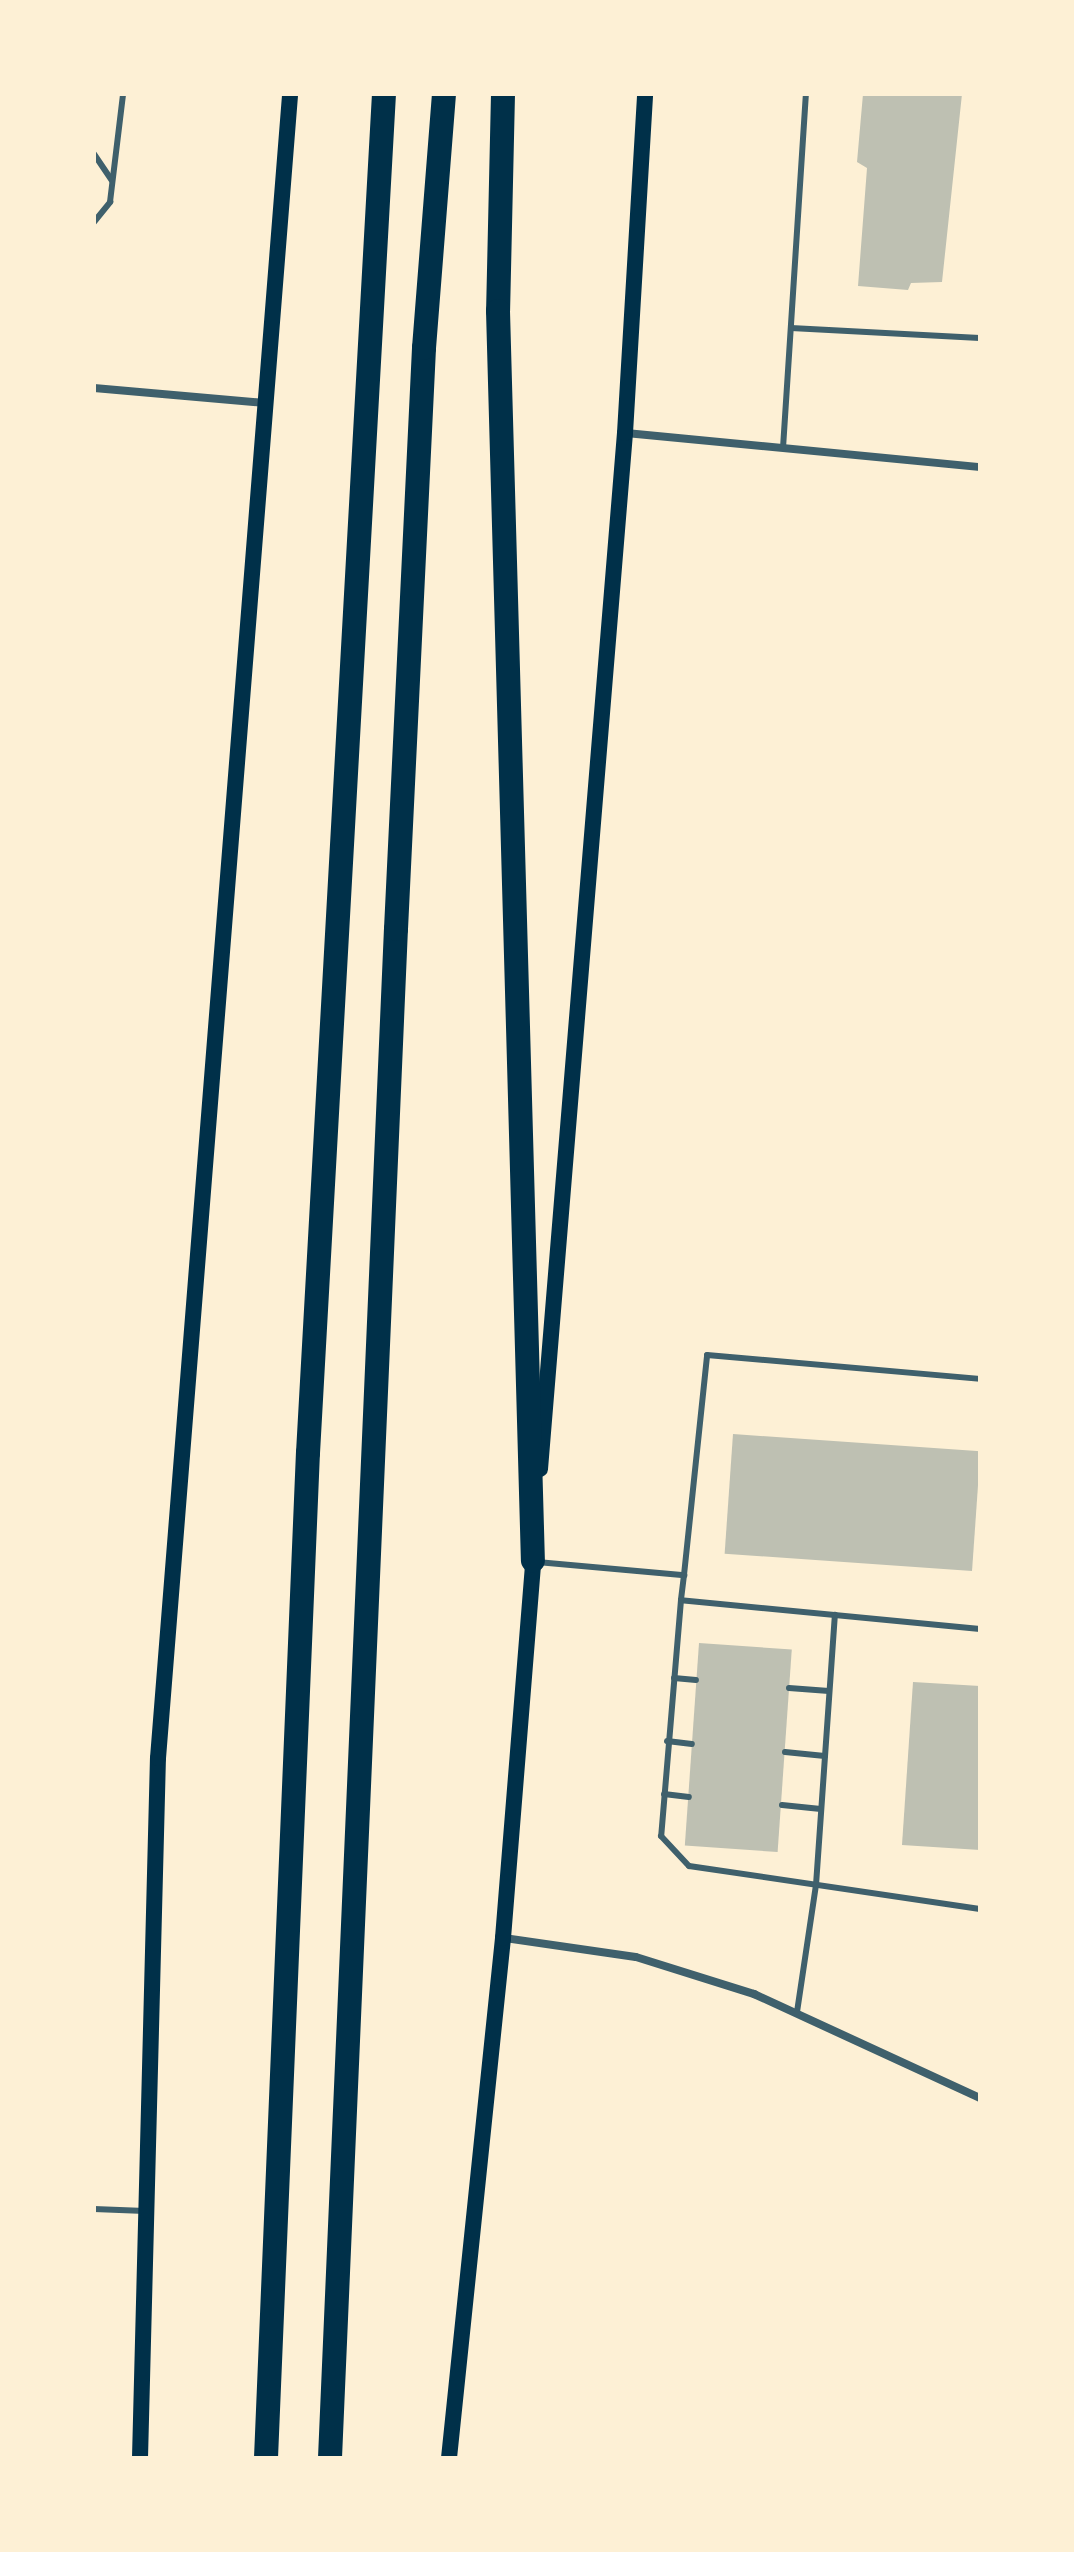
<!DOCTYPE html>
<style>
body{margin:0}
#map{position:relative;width:1074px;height:2552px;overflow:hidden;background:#fdf0d5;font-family:Lato,sans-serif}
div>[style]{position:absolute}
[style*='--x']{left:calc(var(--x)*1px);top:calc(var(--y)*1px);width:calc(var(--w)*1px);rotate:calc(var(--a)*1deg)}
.building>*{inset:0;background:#bec0b2;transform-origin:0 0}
.service>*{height:6px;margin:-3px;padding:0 3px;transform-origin:3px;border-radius:3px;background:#3f606c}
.minor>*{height:8px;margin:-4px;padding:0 4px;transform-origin:4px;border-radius:4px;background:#3f606c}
.secondary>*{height:16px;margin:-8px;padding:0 8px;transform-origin:8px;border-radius:8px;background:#003049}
.motorway>*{height:24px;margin:-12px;padding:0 12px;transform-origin:12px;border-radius:12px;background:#003049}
span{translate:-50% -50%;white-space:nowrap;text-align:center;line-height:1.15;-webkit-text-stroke:7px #fdf0d5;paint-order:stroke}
.frame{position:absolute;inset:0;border:96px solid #fdf0d5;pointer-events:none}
</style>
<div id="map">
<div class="building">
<i style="clip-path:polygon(863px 94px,962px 94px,942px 282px,911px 283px,908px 290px,858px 286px,867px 168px,857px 162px)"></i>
<i style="left:733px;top:1434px;width:248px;height:120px;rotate:4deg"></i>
<i style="left:699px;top:1643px;width:93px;height:203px;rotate:4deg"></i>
<i style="clip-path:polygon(913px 1682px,980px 1686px,980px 1850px,902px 1845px)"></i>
</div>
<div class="service">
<i style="--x:94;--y:154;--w:32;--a:56"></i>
<i style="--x:94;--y:222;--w:26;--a:-51"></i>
<i style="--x:110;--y:202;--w:109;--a:-83.1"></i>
<i style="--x:791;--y:328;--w:189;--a:3"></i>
<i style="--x:783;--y:448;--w:355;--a:-86.3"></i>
<i style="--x:537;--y:1562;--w:148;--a:5.1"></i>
<i style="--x:684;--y:1575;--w:25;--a:97"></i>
<i style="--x:684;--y:1575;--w:221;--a:-84"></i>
<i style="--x:707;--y:1355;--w:274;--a:5"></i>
<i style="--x:980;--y:1629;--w:300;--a:-174.5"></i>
<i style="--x:681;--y:1600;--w:237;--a:94.8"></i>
<i style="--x:661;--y:1836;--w:41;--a:47"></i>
<i style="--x:689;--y:1866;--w:294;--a:8.4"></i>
<i style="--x:674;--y:1678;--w:22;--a:5"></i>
<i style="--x:789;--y:1688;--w:40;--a:4.3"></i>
<i style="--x:667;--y:1741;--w:25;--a:7"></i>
<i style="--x:785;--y:1752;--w:40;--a:5.7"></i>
<i style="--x:664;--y:1794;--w:25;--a:7"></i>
<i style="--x:782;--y:1805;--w:39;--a:6"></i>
<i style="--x:797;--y:2012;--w:128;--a:-81.5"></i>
<i style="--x:816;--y:1885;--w:271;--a:-86"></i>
<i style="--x:94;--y:2209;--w:51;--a:2.2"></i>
</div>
<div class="minor">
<i style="--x:94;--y:388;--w:174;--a:5"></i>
<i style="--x:626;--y:433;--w:356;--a:5.5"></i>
<i style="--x:504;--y:1938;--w:133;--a:8.2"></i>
<i style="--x:636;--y:1957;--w:124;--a:17.4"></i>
<i style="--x:754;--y:1994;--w:249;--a:24.7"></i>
</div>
<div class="secondary">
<i style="--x:540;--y:1469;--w:1039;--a:-85.31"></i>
<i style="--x:625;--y:433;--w:340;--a:-86.6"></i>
<i style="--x:140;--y:2458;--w:700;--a:-88.53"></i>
<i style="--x:158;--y:1758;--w:1669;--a:-85.46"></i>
<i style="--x:449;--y:2458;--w:523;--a:-84.07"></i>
<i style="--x:503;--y:1938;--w:387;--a:-85.4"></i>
</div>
<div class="motorway">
<i style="--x:503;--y:94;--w:217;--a:91.3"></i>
<i style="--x:498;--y:311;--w:1250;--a:88.4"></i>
<i style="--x:266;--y:2458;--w:1006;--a:-87.61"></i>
<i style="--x:308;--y:1453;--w:1361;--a:-86.8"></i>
<i style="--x:330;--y:2458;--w:1530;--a:-87.53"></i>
<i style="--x:396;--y:929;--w:582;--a:-87.24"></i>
<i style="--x:424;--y:348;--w:255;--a:-85.5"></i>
</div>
<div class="frame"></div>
</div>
